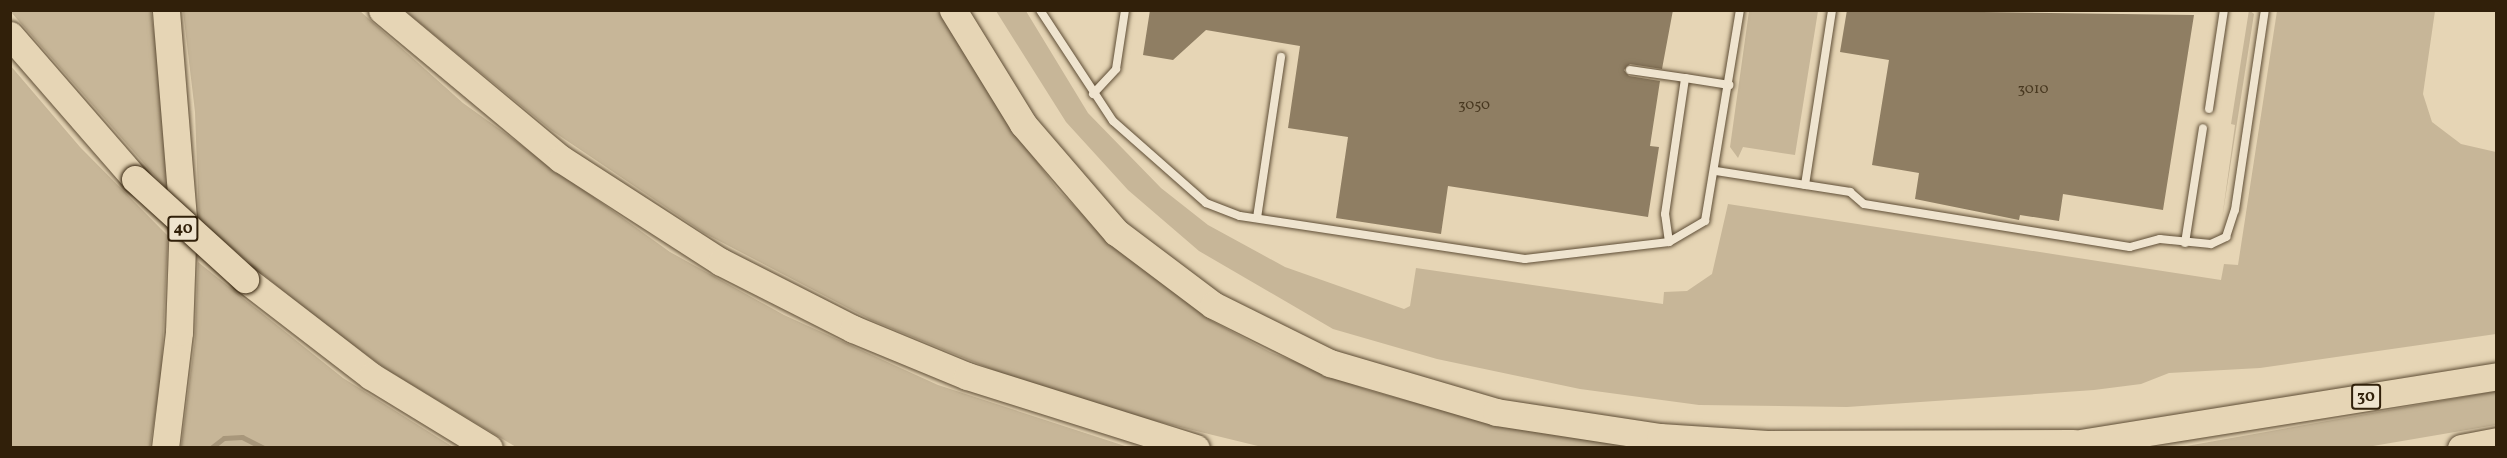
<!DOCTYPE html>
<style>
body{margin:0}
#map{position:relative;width:2507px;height:458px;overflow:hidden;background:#e6d5b5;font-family:Vollkorn,serif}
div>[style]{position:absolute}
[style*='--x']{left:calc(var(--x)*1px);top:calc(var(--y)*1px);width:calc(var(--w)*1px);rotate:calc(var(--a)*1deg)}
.green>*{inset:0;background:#c7b698}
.stream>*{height:5px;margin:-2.5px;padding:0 2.5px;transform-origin:2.5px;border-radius:2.5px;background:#a8977b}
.building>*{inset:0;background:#8f7e63}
.roads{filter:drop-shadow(0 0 2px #5e4d35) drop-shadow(0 0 2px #5e4d35)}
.service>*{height:8px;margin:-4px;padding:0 4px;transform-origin:4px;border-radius:4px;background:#efe4cf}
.motorway>*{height:27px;margin:-13.5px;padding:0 13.5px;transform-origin:13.5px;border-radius:13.5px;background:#e6d5b5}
.bridges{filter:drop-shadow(0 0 2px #31200a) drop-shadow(0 0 2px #31200a)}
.motorway-bridge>*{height:27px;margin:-13.5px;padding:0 13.5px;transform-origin:13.5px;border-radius:13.5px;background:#e6d5b5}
span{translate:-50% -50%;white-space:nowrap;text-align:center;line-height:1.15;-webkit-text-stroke:4.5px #efe4cf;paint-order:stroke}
.number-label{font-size:15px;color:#483820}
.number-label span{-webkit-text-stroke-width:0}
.shield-label span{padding:2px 4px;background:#efe4cf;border:2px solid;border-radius:4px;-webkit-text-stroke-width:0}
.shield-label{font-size:16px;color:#31200a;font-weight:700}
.frame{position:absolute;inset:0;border:12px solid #31200a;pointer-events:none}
</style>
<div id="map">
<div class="green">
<i style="clip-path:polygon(2249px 10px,2254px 14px,2222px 219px,2235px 125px,2231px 124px)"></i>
<i style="clip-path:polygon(151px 11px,158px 61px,168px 191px,11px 12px)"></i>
<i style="clip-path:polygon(183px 11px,360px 11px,463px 103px,670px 252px,784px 315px,938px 385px,1128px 447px,516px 447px,389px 371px,310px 314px,199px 220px,195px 112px)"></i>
<i style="clip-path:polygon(405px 11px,938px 11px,1006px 120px,1058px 190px,1124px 255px,1212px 321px,1270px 352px,1368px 390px,1479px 420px,1648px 447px,1262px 447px,1135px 416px,1013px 378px,871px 320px,704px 233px,551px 130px)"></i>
<i style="clip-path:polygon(996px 11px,1026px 11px,1088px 113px,1161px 188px,1208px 225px,1285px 267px,1404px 309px,1410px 306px,1416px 268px,1663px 304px,1664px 292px,1687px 291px,1712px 274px,1728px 204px,2221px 280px,2224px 264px,2238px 265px,2277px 11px,2435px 11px,2423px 94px,2432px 122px,2461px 144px,2496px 152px,2496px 334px,2260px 368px,2169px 373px,2141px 384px,2094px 390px,1847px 407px,1699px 405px,1580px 389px,1437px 359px,1333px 329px,1199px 251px,1128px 190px,1066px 122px)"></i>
<i style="clip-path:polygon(1749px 11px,1818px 11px,1795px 155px,1743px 147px,1738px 158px,1730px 147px)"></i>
<i style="clip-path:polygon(10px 65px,80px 147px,168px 236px,161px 377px,150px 447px,11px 447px)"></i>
<i style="clip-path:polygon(198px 262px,343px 378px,453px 447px,181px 447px,195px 339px)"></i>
<i style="clip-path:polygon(2496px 391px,2496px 425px,2367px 447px,2181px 447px)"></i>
</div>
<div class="stream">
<i style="--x:211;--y:448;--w:16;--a:-38"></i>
<i style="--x:224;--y:438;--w:18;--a:-3"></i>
<i style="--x:242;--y:437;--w:25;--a:27"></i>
</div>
<div class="building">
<i style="clip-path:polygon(1150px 10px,1673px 10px,1662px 69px,1630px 64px,1624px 70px,1629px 76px,1660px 81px,1650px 146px,1659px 147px,1648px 217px,1448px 186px,1441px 234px,1336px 218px,1348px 137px,1288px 128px,1300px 46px,1206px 30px,1173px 60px,1143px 55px)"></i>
<i style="clip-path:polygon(1847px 10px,2194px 15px,2163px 210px,2063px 194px,2059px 221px,2020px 215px,2019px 220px,1915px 199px,1919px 173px,1872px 165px,1889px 60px,1840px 52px)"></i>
</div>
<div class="roads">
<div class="service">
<i style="--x:1040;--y:10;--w:133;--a:56.7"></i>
<i style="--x:1113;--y:121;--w:124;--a:41.4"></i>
<i style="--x:1206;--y:203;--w:36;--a:21"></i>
<i style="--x:1240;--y:216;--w:288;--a:8.6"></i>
<i style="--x:1525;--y:259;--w:145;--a:-6.7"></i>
<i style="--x:1669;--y:242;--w:42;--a:-30.3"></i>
<i style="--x:1705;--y:221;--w:214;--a:-80.6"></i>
<i style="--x:1630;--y:70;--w:56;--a:8.3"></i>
<i style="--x:1093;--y:94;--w:34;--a:-47"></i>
<i style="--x:1116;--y:69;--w:60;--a:-81.3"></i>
<i style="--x:2209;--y:109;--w:100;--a:-81.4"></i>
<i style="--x:1716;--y:171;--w:136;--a:8.9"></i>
<i style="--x:1850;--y:192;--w:18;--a:41"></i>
<i style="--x:1864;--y:204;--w:269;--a:9.2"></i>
<i style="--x:2130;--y:247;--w:31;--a:-15"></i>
<i style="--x:2160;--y:239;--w:51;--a:5.6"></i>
<i style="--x:2211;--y:244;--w:17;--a:-25"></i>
<i style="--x:2226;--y:237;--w:28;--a:-72"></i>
<i style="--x:2235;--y:210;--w:202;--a:-81.5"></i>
<i style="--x:1805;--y:185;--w:177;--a:-81.2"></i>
<i style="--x:1257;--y:218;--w:163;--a:-81.5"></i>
<i style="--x:1669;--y:242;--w:28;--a:-98"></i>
<i style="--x:1665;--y:214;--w:137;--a:-81.6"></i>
<i style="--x:1685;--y:78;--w:45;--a:9"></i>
<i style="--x:2185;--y:243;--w:116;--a:-81.1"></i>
</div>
<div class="motorway">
<i style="--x:382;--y:10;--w:233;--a:39.8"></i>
<i style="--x:561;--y:159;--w:190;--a:32.8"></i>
<i style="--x:721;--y:262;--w:148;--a:26.9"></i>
<i style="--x:853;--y:329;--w:123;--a:22.4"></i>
<i style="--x:967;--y:376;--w:240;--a:17.5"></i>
<i style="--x:953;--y:10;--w:134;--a:58.4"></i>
<i style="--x:1023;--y:124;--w:143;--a:49.3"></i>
<i style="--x:1116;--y:232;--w:121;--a:37"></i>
<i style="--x:1213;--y:305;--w:131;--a:26.4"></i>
<i style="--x:1330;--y:363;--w:173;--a:16.4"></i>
<i style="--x:1496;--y:412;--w:166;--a:8.7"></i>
<i style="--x:1660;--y:437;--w:107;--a:3.7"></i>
<i style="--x:1767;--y:444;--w:306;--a:-0.2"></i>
<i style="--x:10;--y:35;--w:191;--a:49"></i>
<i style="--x:245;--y:279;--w:159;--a:37.6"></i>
<i style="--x:371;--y:376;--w:138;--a:31.4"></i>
<i style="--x:2055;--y:447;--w:447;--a:-9.1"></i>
<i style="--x:165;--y:448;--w:117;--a:-83.1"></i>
<i style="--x:179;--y:332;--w:114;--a:-88"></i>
<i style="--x:183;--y:218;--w:209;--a:-94.7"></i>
<i style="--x:2461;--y:448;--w:36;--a:-11"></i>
</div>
</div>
<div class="bridges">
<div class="motorway-bridge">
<i style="--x:135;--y:179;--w:149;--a:42.3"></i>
</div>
</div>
<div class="number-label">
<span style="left:2033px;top:90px">3010</span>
<span style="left:1474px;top:106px">3050</span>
</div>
<div class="shield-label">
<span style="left:183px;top:229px">40</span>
<span style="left:2366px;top:397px">30</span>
</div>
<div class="frame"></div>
</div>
